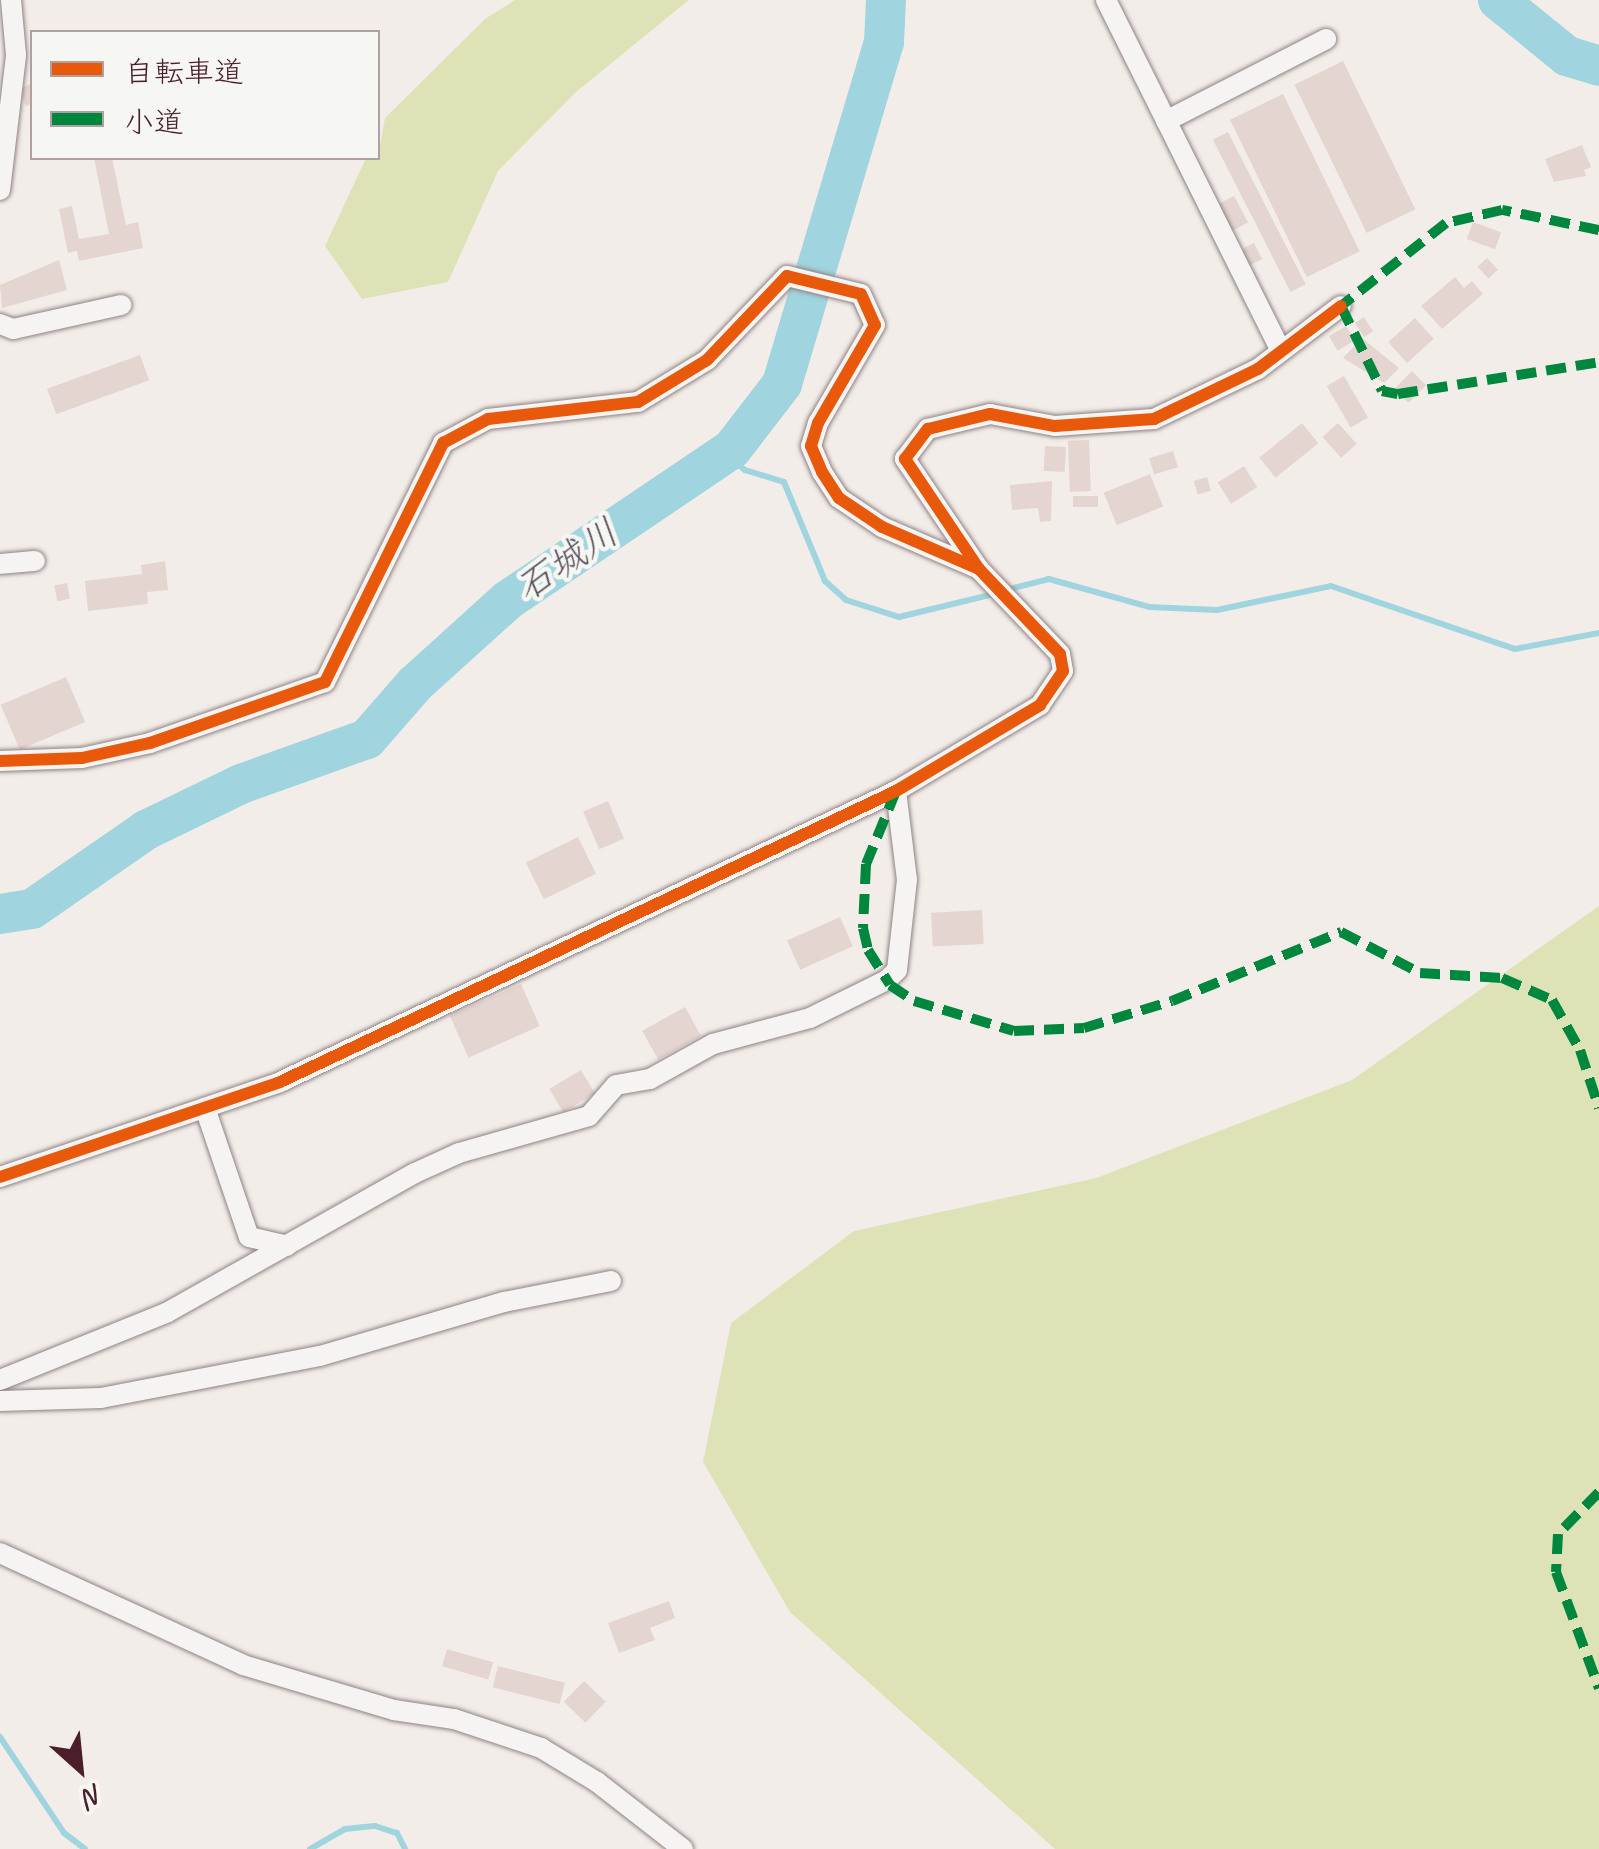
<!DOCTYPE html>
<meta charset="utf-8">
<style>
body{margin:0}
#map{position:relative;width:1599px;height:1849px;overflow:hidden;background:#f3ede9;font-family:Caveat,"Klee One",sans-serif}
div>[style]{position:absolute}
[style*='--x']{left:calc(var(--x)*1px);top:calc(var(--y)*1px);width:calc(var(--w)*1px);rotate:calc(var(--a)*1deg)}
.green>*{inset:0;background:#dee3b7}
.stream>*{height:6px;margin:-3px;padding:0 3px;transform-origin:3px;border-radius:3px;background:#a0d4de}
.river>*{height:40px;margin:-20px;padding:0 20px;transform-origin:20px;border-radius:20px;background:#a0d4de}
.building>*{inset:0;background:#e5d5d1;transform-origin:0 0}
.roads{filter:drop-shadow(0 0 2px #8e8384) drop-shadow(0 0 2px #8e8384)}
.minor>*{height:20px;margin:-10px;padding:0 10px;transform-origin:10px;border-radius:10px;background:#f5f4f2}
.quiet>*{height:10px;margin-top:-5px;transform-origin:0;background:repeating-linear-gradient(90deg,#00873e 0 20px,transparent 0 30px)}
.cycleway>*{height:12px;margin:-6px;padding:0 6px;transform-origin:6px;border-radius:6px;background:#e8590c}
span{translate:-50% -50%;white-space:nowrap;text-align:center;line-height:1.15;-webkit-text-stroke:9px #f6f6f2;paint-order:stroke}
.water-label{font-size:38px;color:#59525f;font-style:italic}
.legend{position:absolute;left:30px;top:30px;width:350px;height:130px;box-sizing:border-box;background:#f6f6f2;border:2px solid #b1a0a2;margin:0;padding:12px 18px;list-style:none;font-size:30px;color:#4a1f2b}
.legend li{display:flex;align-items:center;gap:20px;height:50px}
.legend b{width:50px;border:2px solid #b1a0a2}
.north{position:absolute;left:30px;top:1719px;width:100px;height:100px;-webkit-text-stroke:8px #f6f6f2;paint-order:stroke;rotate:153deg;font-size:28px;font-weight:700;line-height:40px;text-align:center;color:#4a1f2b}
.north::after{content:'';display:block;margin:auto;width:35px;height:45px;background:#4a1f2b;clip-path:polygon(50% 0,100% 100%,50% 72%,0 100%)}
</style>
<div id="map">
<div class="green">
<i style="clip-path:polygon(515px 0,689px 0,576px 92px,498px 171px,448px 282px,362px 299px,325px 246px,366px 158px,378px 158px,385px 118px,485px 19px)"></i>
<i style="clip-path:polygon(1599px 906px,1599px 1849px,1055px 1849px,790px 1612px,703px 1462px,731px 1323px,854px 1231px,1096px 1178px,1352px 1080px)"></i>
</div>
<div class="stream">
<i style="--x:723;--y:453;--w:28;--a:38"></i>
<i style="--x:745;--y:470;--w:41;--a:17.1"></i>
<i style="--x:784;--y:482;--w:107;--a:67.5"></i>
<i style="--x:825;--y:581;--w:28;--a:42"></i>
<i style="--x:846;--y:600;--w:56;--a:17.8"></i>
<i style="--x:899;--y:617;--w:98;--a:-13.6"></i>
<i style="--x:1006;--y:590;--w:44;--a:-14.3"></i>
<i style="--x:1049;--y:579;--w:104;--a:15.6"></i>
<i style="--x:1149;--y:607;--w:68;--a:2.5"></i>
<i style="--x:1217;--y:610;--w:116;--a:-11.9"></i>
<i style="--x:1331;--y:586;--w:194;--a:18.9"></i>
<i style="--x:1515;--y:649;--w:86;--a:-10.8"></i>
<i style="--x:0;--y:1737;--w:115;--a:56.3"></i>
<i style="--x:64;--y:1833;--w:26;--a:37"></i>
<i style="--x:310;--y:1849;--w:40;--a:-29.7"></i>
<i style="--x:345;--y:1829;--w:30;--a:-6"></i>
<i style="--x:375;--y:1826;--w:23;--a:18"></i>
<i style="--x:397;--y:1833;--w:18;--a:63"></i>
</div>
<div class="river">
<i style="--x:1498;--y:0;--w:89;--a:39.1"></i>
<i style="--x:1567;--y:56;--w:34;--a:17"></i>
<i style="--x:0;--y:914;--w:32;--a:-9"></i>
<i style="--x:32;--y:909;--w:139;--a:-34.7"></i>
<i style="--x:146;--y:830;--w:106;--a:-25.8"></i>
<i style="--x:241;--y:784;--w:134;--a:-19.7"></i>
<i style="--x:367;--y:739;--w:73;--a:-48.9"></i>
<i style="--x:415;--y:684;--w:125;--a:-42.1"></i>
<i style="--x:508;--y:600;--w:270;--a:-34"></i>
<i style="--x:732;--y:449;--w:82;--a:-52.4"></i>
<i style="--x:782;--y:384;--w:357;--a:-73.4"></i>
<i style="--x:884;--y:42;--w:42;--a:-87.3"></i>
</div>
<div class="building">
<i style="left:1343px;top:61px;width:165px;height:54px;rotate:64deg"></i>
<i style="clip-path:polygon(32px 83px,32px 104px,26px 106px,19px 89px)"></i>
<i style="left:1283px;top:94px;width:175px;height:59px;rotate:64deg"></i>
<i style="left:1228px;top:132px;width:171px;height:17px;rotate:63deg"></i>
<i style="clip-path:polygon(1582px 145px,1591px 167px,1584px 170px,1586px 176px,1554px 182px,1545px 159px)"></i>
<i style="clip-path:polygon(94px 158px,112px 158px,126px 225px,138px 222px,143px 248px,79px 261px,77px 251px,68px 253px,59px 209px,72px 206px,79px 239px,109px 234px)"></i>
<i style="left:1234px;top:196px;width:30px;height:21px;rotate:62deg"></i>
<i style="left:1473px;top:222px;width:30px;height:18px;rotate:20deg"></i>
<i style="left:1254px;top:243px;width:18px;height:14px;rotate:63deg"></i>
<i style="left:1487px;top:258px;width:16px;height:13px;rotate:47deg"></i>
<i style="clip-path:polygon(59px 260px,67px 290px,2px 308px,0 285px)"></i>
<i style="clip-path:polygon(1455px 277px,1464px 288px,1472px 281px,1483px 294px,1442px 329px,1421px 306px)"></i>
<i style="left:1364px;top:317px;width:17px;height:11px;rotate:57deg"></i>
<i style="left:1415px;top:318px;width:28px;height:36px;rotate:48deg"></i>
<i style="left:1346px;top:326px;width:17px;height:20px;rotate:59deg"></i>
<i style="clip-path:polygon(1362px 338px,1399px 368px,1384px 383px,1343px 358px)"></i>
<i style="left:140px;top:355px;width:27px;height:99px;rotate:70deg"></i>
<i style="left:1412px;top:371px;width:20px;height:25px;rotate:45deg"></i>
<i style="left:1344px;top:376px;width:48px;height:20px;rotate:60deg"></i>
<i style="left:1302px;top:423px;width:26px;height:55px;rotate:51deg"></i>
<i style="left:1338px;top:423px;width:28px;height:21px;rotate:48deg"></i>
<i style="left:1089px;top:440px;width:51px;height:21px;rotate:88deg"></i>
<i style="left:1045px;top:446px;width:21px;height:25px;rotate:3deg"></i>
<i style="left:1173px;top:451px;width:17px;height:25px;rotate:73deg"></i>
<i style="left:1244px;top:466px;width:25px;height:31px;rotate:58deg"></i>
<i style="left:1150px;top:474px;width:35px;height:50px;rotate:68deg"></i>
<i style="left:1207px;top:477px;width:14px;height:14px;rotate:73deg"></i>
<i style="clip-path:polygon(1052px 481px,1051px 521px,1040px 522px,1038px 508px,1012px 510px,1010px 485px)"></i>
<i style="left:1073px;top:496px;width:25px;height:11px"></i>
<i style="clip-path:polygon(165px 561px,168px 590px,147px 592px,148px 604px,88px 611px,85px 581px,142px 574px,141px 565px)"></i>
<i style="left:67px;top:583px;width:16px;height:13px;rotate:79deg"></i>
<i style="left:66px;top:677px;width:49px;height:71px;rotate:67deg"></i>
<i style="left:608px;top:801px;width:41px;height:27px;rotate:67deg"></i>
<i style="left:578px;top:837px;width:41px;height:58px;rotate:64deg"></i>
<i style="left:982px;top:910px;width:34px;height:51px;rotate:87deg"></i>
<i style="left:840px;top:917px;width:32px;height:58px;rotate:66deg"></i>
<i style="left:521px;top:984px;width:46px;height:78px;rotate:66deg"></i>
<i style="left:685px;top:1007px;width:33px;height:49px;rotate:61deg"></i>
<i style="left:581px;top:1070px;width:27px;height:37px;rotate:59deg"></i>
<i style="clip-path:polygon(669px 1601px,675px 1618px,650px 1628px,655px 1640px,619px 1653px,608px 1623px)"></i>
<i style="left:447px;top:1649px;width:48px;height:18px;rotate:16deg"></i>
<i style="left:498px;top:1666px;width:69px;height:22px;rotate:14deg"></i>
<i style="left:584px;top:1681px;width:30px;height:29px;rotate:44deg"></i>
</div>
<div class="roads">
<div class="minor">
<i style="--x:1106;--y:0;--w:388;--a:63.5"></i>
<i style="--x:1166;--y:121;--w:180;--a:-27.1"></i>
<i style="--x:0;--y:190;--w:136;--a:-83.2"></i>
<i style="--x:16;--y:55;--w:55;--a:-95.2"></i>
<i style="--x:0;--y:324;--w:14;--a:21"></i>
<i style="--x:13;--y:329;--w:111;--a:-12.5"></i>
<i style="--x:0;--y:564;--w:35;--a:-5"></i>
<i style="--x:0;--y:761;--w:82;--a:-2.1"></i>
<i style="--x:82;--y:758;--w:70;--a:-12.4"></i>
<i style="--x:150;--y:743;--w:185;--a:-19.2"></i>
<i style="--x:325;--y:682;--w:267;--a:-63.7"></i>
<i style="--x:443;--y:443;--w:51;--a:-28.1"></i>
<i style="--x:488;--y:419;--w:151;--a:-6.5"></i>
<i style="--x:638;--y:402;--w:81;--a:-31.3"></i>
<i style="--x:707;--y:360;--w:116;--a:-46.4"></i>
<i style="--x:787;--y:276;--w:76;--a:13.7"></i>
<i style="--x:861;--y:294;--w:34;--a:66"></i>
<i style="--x:875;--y:325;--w:113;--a:120.2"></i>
<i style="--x:818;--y:423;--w:24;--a:107"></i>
<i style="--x:811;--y:446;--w:28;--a:67"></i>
<i style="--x:822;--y:472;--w:31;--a:57"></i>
<i style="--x:839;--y:498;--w:52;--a:34"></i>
<i style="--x:882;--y:527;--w:103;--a:23.3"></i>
<i style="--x:205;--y:1108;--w:136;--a:71.2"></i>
<i style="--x:249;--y:1237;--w:39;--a:13"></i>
<i style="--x:0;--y:1177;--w:296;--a:-18.7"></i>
<i style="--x:280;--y:1082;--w:681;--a:-25.29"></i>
<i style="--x:896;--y:791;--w:168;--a:-30.8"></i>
<i style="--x:1040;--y:705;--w:41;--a:-55.9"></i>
<i style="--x:1063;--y:671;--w:17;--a:-100"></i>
<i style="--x:1060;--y:654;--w:117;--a:-133.6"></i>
<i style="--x:979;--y:569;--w:133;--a:-123.9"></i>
<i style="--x:905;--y:459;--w:38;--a:-53"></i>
<i style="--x:928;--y:429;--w:64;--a:-13.6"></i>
<i style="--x:990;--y:414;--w:66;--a:10.5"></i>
<i style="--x:1055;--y:426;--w:99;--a:-4"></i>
<i style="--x:1154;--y:419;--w:115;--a:-25.7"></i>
<i style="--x:1258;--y:369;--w:104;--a:-37.2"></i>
<i style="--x:0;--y:1380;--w:181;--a:-22"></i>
<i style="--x:168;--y:1312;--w:283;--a:-29.4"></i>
<i style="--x:415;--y:1173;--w:48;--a:-24.4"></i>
<i style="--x:459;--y:1153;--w:135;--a:-15.9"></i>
<i style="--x:589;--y:1116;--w:41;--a:-48.9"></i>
<i style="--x:616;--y:1085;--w:35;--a:-10"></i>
<i style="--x:650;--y:1079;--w:72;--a:-29.1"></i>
<i style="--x:713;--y:1044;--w:100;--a:-15"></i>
<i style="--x:810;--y:1018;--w:86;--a:-26.3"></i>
<i style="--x:887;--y:980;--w:14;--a:-45"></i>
<i style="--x:897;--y:970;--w:91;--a:-83.7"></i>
<i style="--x:907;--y:880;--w:90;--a:-97"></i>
<i style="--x:0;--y:1401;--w:101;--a:-1.7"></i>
<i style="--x:101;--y:1398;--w:223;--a:-10.9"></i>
<i style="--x:320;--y:1356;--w:192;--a:-16.4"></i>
<i style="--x:504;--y:1302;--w:109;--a:-11.1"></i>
<i style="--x:0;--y:1553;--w:268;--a:24.7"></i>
<i style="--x:243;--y:1665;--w:158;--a:16.6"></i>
<i style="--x:394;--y:1710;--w:61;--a:8.5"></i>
<i style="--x:454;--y:1719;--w:92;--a:18.4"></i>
<i style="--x:541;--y:1748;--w:66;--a:31.3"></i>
<i style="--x:597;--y:1782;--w:109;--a:37.9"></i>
</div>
</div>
<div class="quiet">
<i style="--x:1599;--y:230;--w:99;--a:-168.3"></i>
<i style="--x:1502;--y:210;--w:57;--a:166.9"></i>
<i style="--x:1446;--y:223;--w:134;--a:141.7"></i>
<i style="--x:1341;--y:306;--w:94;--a:64.2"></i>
<i style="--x:1382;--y:391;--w:16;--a:11"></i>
<i style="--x:1398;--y:394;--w:204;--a:-9"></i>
<i style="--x:896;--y:791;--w:79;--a:112.3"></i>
<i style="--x:866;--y:864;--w:64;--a:92.7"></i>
<i style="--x:863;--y:928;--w:23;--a:77"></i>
<i style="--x:868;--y:950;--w:41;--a:57.8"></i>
<i style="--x:890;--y:985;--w:29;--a:34"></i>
<i style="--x:914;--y:1001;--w:104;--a:16.7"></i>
<i style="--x:1014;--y:1031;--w:70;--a:-2.5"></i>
<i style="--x:1084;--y:1028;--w:92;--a:-17.1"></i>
<i style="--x:1172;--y:1001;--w:183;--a:-22.2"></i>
<i style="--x:1341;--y:932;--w:89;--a:27.4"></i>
<i style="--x:1420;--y:973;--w:82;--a:3.5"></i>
<i style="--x:1502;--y:978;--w:55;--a:23.7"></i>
<i style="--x:1552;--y:1000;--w:57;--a:60.8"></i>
<i style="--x:1580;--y:1050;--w:61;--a:71.9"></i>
<i style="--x:1599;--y:1492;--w:59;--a:134.3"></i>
<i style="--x:1558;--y:1534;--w:38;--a:93"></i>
<i style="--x:1556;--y:1572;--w:124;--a:69.7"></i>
</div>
<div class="cycleway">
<i style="--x:0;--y:761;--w:82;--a:-2.1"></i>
<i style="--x:82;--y:758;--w:70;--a:-12.4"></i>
<i style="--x:150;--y:743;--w:185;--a:-19.2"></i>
<i style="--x:325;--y:682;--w:267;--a:-63.7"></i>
<i style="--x:443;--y:443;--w:51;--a:-28.1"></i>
<i style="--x:488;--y:419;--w:151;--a:-6.5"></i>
<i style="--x:638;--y:402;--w:81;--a:-31.3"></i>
<i style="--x:707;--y:360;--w:116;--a:-46.4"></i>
<i style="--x:787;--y:276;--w:76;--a:13.7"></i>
<i style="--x:861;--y:294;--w:34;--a:66"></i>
<i style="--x:875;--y:325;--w:113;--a:120.2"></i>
<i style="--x:818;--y:423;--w:24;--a:107"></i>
<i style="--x:811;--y:446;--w:28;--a:67"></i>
<i style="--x:822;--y:472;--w:31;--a:57"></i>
<i style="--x:839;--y:498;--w:52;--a:34"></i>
<i style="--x:882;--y:527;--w:106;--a:23.4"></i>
<i style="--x:0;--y:1177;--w:296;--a:-18.7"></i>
<i style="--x:280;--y:1082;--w:681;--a:-25.29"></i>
<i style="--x:896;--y:791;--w:168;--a:-30.8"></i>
<i style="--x:1040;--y:705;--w:41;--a:-55.9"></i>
<i style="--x:1063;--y:671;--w:17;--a:-100"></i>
<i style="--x:1060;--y:654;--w:117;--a:-133.6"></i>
<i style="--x:979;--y:569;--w:133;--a:-123.9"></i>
<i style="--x:905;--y:459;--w:38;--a:-53"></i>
<i style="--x:928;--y:429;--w:64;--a:-13.6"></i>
<i style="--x:990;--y:414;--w:66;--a:10.5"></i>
<i style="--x:1055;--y:426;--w:99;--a:-4"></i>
<i style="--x:1154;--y:419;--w:115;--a:-25.7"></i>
<i style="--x:1258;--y:369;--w:104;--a:-37.2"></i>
</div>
<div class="water-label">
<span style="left:567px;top:560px;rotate:-34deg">石城川</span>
</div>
<ul class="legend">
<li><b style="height:12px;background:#e8590c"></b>自転車道</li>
<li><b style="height:12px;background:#00873e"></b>小道</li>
</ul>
<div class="north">N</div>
</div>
